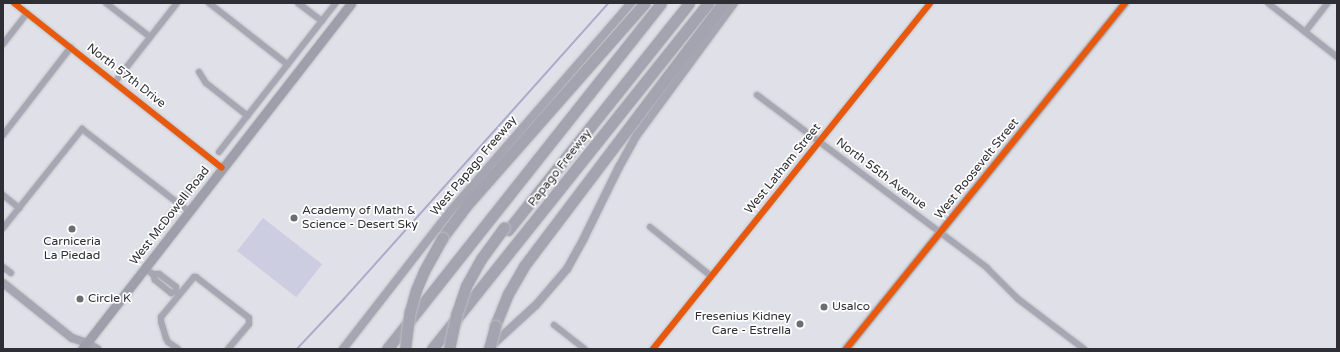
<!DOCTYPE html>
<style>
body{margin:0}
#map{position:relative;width:1340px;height:352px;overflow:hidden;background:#e0e0e8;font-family:"Varela Round",sans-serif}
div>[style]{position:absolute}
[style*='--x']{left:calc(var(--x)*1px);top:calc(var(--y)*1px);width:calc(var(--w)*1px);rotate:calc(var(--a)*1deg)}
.green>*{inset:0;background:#cdcde2;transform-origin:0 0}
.stream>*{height:1.5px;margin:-0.75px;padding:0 0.75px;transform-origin:0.75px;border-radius:0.75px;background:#aaaacb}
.roads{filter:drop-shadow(0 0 1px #bdbdc3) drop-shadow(0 0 1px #bdbdc3)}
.street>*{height:6px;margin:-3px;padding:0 3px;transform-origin:3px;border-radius:3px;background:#a6a7b2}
.secondary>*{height:8px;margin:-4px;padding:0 4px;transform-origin:4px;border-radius:4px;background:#a6a6b2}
.primary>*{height:9px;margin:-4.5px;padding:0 4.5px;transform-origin:4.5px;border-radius:4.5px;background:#9f9fac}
.highway>*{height:11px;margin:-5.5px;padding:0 5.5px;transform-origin:5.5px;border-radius:5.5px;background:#a4a4b1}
.bridges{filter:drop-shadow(0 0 1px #bdbdc3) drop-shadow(0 0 1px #bdbdc3)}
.highway-bridge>*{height:11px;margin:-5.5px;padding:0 5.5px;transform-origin:5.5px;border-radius:5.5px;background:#a4a4b1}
.cycleway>*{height:6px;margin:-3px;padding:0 3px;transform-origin:3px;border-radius:3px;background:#e8590c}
.dots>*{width:11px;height:11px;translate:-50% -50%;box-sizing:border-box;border:2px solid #fff;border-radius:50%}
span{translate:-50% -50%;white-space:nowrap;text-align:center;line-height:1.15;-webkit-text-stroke:3.5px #fff;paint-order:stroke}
.street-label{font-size:12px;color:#2e2e34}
.poi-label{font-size:12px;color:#2e2e34}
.left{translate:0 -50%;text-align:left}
.right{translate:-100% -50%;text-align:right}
.frame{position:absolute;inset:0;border:4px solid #2e2e34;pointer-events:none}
</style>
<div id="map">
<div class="green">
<i style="left:263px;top:218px;width:75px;height:42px;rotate:38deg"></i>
</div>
<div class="stream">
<i style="--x:297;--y:349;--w:69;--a:-46.8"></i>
<i style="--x:344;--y:299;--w:397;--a:-48.2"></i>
</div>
<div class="roads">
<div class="street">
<i style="--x:14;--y:3;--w:265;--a:38.4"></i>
<i style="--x:106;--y:3;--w:56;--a:37.7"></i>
<i style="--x:209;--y:3;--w:100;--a:38.1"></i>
<i style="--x:298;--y:3;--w:30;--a:37"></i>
<i style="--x:1268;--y:3;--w:88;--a:38"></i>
<i style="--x:1305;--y:32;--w:37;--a:-52"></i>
<i style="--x:3;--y:44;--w:39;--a:-52"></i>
<i style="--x:199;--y:72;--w:13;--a:58"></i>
<i style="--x:206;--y:83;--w:53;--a:38.2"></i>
<i style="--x:115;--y:82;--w:100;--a:-51.9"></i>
<i style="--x:757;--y:95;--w:288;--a:36.9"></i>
<i style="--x:987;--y:268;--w:44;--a:45"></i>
<i style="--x:1018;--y:299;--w:83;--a:37.1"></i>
<i style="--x:3;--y:135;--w:111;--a:-52.3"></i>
<i style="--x:219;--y:152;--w:189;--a:-51.9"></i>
<i style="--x:3;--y:195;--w:21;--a:39"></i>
<i style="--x:650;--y:227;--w:78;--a:38.8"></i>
<i style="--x:3;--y:228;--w:127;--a:-51.4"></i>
<i style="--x:82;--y:129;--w:134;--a:37.7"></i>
<i style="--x:157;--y:232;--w:67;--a:-52.3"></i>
<i style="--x:3;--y:267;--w:10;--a:37"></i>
<i style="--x:144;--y:268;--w:11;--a:34"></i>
<i style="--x:153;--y:274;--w:6;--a:0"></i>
<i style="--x:159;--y:274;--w:21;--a:37"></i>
<i style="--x:176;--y:287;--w:4;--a:90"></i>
<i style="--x:176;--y:291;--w:4;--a:45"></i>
<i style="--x:153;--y:274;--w:6;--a:72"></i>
<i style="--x:155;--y:280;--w:21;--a:39"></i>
<i style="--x:171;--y:293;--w:5;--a:-22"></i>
<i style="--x:554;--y:325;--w:39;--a:38"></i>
<i style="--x:178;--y:349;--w:12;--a:-145"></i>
<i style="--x:168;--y:342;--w:4;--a:-117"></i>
<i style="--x:166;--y:338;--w:17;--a:-107"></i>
<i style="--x:161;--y:322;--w:5;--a:-90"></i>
<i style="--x:161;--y:317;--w:52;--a:-50.5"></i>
<i style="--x:194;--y:277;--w:2;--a:0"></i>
<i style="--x:196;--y:277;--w:67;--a:37.7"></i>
<i style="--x:249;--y:318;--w:6;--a:90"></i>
<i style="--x:249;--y:324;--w:33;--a:130"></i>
<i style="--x:653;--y:349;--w:443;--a:-51.3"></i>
</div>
<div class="secondary">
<i style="--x:3;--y:283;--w:88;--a:38.6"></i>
<i style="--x:72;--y:338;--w:16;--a:18"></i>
<i style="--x:87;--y:343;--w:12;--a:31"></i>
<i style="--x:489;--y:348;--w:64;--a:-42.5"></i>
<i style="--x:536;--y:305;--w:48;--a:-49.3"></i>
<i style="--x:567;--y:269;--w:35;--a:-61"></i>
<i style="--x:584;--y:238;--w:79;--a:-63.8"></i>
<i style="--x:619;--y:167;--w:37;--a:-61"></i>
<i style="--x:637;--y:135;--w:164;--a:-53.7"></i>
<i style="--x:343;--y:349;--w:177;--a:-52.1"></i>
<i style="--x:452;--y:209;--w:273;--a:-49"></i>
<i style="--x:846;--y:349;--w:444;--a:-51.1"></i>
</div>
<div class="primary">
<i style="--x:82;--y:349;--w:438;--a:-52.1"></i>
</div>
<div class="highway">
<i style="--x:508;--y:230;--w:290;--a:-51.4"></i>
<i style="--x:442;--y:238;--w:39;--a:-53"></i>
<i style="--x:465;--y:207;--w:272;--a:-48.6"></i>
<i style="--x:495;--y:326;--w:35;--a:-68"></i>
<i style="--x:508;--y:294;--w:32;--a:-60"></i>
<i style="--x:524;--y:266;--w:330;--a:-52.9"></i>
<i style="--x:387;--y:349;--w:441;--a:-51.6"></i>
<i style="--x:432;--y:349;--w:443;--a:-51.4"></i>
</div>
</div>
<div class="bridges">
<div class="highway-bridge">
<i style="--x:405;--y:349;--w:38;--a:-83"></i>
<i style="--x:410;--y:311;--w:22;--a:-74"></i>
<i style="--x:416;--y:290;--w:21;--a:-67"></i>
<i style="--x:424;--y:271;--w:38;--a:-61"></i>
<i style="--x:449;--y:349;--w:35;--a:-78"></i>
<i style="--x:456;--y:315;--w:31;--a:-71"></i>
<i style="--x:466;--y:286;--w:31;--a:-61"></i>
<i style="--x:481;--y:259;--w:39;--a:-54"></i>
<i style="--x:489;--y:349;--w:24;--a:-75"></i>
</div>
</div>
<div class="cycleway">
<i style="--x:14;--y:3;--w:265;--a:38.4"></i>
<i style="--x:653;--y:349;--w:443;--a:-51.3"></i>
<i style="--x:846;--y:349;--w:444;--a:-51.1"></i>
</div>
<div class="dots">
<i style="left:294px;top:218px;background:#6c6c73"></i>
<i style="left:72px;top:229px;background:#6c6c73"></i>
<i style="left:80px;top:299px;background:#6c6c73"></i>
<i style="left:824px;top:307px;background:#6c6c73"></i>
<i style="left:800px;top:324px;background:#6c6c73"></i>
</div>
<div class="street-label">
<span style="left:126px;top:76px;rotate:38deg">North 57th Drive</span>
<span style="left:474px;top:166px;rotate:-50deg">West Papago Freeway</span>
<span style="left:560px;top:168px;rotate:-52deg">Papago Freeway</span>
<span style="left:783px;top:169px;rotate:-51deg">West Latham Street</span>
<span style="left:977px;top:169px;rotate:-51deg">West Roosevelt Street</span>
<span style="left:881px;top:174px;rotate:37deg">North 55th Avenue</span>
<span style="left:170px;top:216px;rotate:-52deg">West McDowell Road</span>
</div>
<div class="poi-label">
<span class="left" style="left:302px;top:218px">Academy of Math &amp;<br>Science - Desert Sky</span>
<span style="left:72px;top:249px">Carniceria<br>La Piedad</span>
<span class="left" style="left:88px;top:299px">Circle K</span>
<span class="left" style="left:832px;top:307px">Usalco</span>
<span class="right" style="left:791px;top:324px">Fresenius Kidney<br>Care - Estrella</span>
</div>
<div class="frame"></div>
</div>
